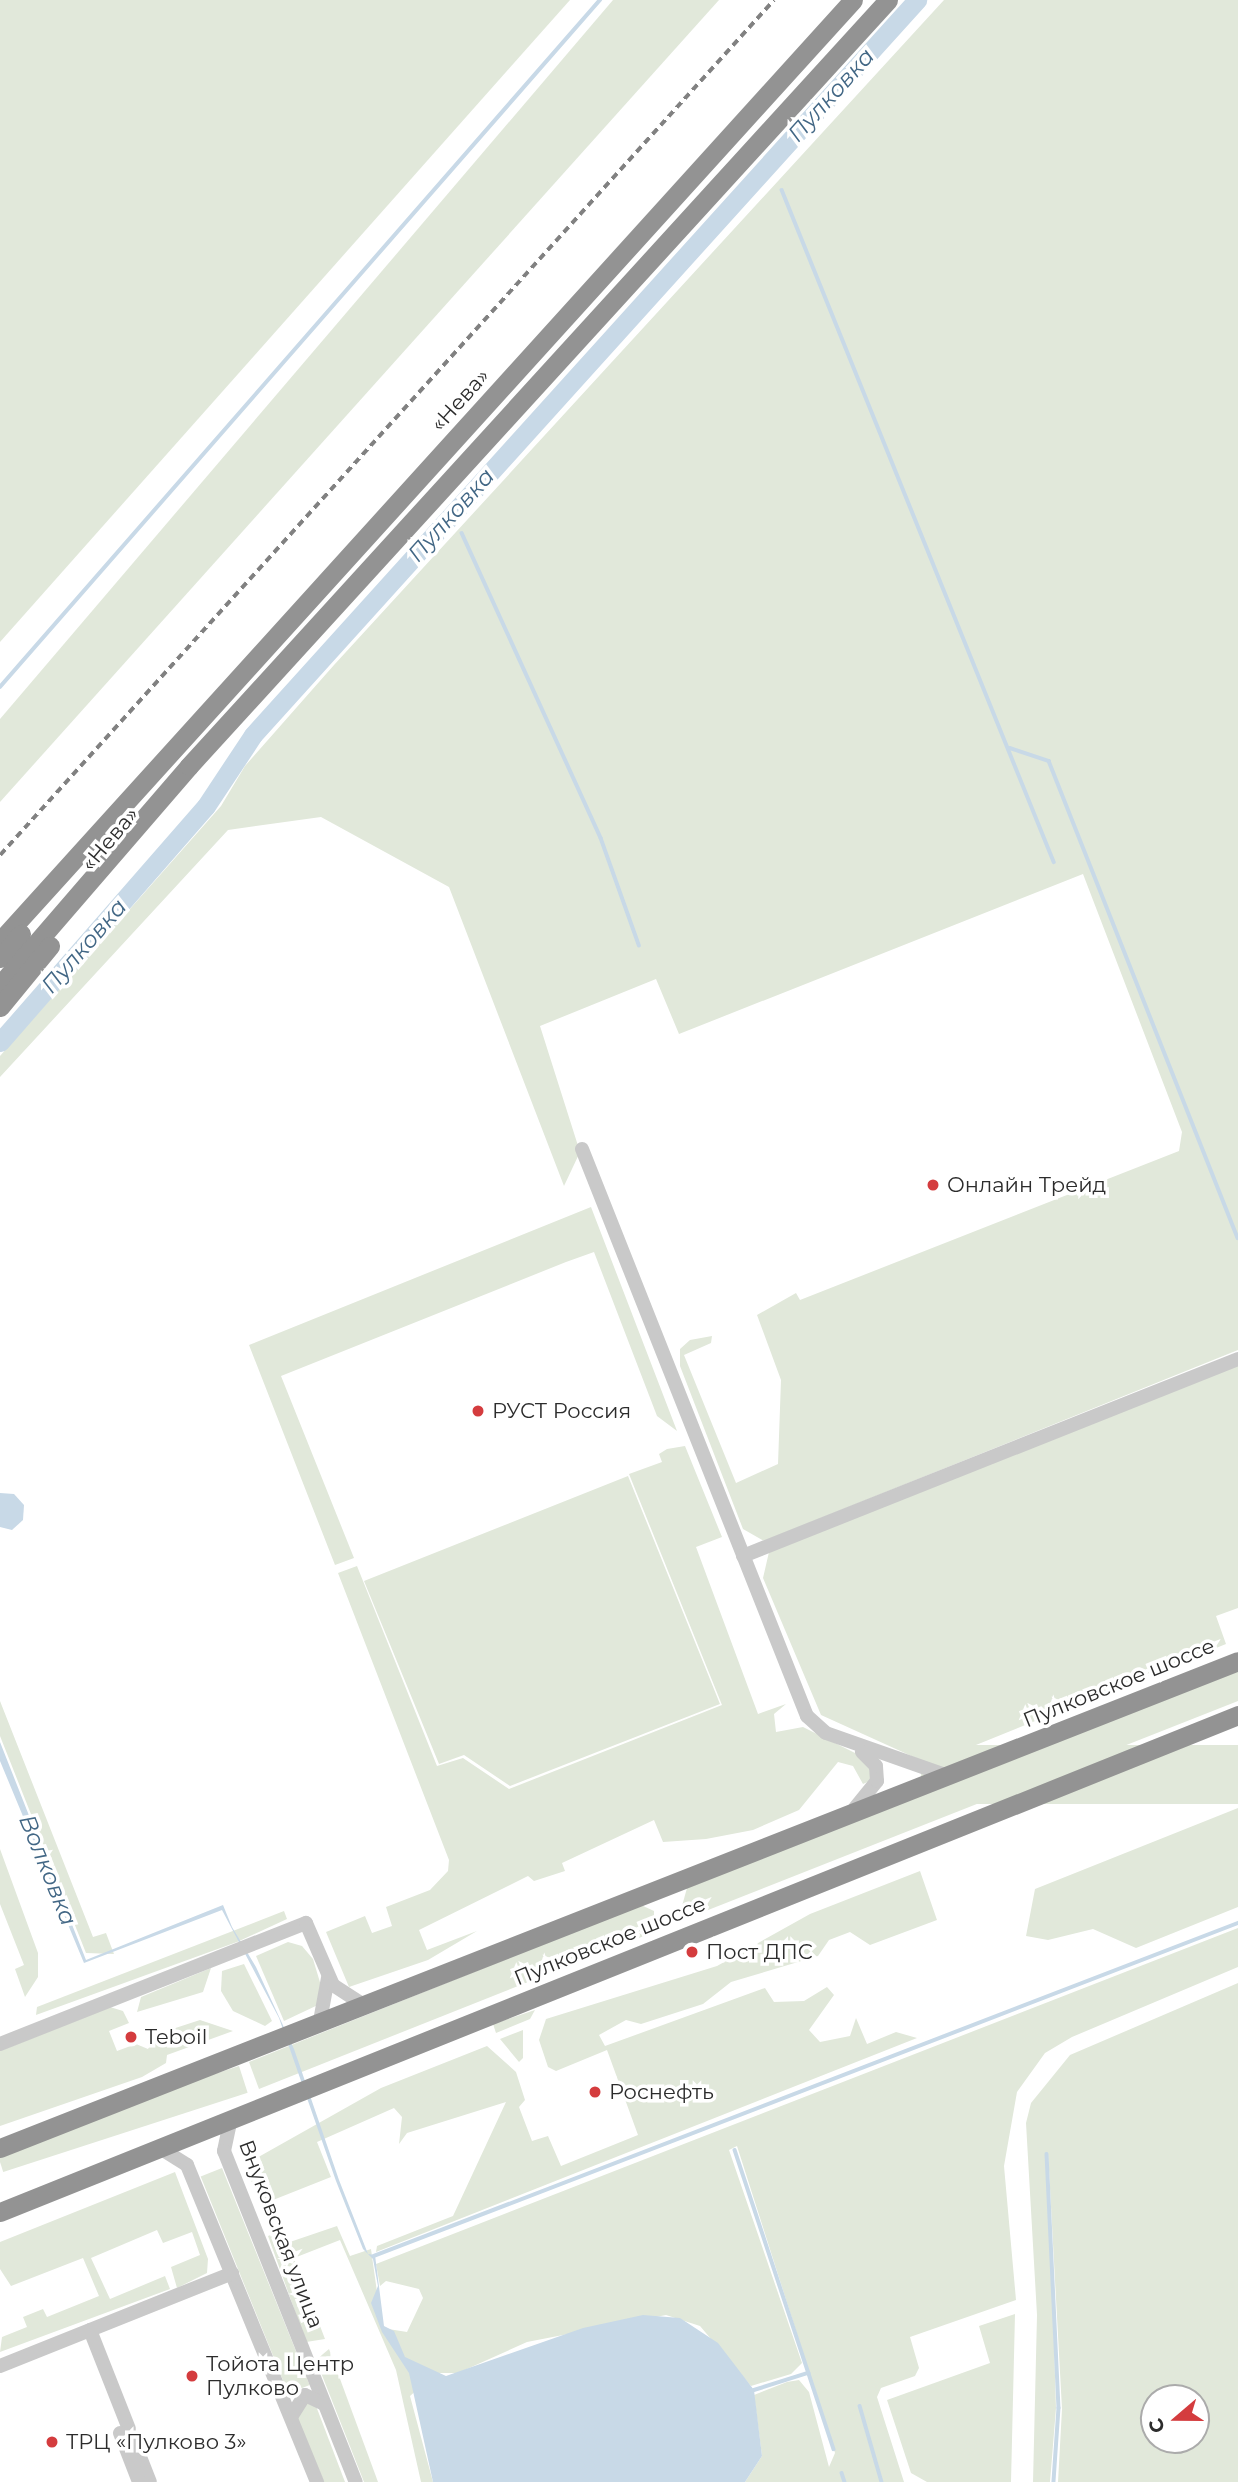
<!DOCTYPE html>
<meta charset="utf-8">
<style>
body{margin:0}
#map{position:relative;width:1238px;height:2482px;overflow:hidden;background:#fff;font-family:Montserrat,sans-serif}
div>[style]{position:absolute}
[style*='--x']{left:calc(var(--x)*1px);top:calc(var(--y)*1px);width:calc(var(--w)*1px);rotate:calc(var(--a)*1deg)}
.green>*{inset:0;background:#e1e8da;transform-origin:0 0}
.water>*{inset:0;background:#c8d9e7}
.stream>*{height:3.5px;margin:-1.75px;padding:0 1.75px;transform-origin:1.75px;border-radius:1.75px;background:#c8d9e7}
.river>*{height:19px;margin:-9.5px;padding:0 9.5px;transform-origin:9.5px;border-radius:9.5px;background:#c8d9e7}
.minor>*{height:14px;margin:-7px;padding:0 7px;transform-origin:7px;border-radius:7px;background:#c9c9c9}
.highway>*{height:19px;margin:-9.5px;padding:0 9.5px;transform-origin:9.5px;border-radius:9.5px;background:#939393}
.rail>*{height:3.5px;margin-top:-1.75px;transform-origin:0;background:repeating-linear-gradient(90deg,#818181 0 7px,transparent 0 12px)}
.dots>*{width:19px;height:19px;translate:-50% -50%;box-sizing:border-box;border:4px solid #fff;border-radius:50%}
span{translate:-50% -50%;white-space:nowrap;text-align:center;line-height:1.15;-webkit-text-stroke:7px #fff;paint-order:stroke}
.street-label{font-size:21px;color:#2c2c2c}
.poi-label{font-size:21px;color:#2c2c2c}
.left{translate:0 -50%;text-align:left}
.water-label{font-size:23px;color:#426785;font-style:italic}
.north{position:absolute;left:1140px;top:2384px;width:70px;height:70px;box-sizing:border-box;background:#fff;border:2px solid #ababab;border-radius:50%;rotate:250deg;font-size:19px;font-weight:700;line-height:28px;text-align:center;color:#2c2c2c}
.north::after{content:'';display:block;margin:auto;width:24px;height:32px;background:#d43c3e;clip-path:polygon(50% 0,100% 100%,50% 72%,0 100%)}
</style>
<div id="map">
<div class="green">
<i style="clip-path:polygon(0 0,570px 0,0 642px)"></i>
<i style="clip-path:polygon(613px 0,719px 0,0 802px,0 719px)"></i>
<i style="clip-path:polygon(944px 0,1238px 0,1238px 1350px,764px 1541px,743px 1529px,680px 1366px,680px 1349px,690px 1340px,712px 1336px,711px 1343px,684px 1355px,736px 1483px,778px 1464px,781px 1380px,757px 1315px,796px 1293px,800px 1300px,1179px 1151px,1182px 1132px,1083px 874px,679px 1034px,656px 979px,540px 1026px,580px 1152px,564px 1186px,449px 887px,321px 817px,228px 830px,0 1077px,0 1056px,221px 806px,245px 766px,334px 665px)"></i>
<i style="clip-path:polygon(591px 1207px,677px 1431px,657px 1416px,594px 1252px,566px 1262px,281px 1376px,354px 1558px,335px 1565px,249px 1345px)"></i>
<i style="clip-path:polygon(1238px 1364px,1238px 1608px,1216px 1616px,1226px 1644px,929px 1764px,821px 1715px,763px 1578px,769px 1552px)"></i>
<i style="clip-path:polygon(685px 1446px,722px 1537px,696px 1547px,758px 1714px,786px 1704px,774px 1714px,776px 1732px,803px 1727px,855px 1753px,869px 1761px,872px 1780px,863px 1784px,853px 1766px,838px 1762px,799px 1810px,753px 1830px,706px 1839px,663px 1842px,654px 1820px,562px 1863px,565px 1871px,534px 1881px,528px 1876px,419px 1930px,427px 1950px,477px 1931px,428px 1960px,349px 1987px,326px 1932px,365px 1916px,372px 1933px,392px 1926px,386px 1907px,430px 1890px,448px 1871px,449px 1860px,338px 1573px,357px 1566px,437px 1766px,463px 1758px,509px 1789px,722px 1705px,629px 1474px,662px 1462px,659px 1454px,667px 1449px)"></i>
<i style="clip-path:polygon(628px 1476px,720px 1704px,510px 1786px,464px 1755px,439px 1764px,364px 1581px)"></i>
<i style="clip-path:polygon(1238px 1670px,1238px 1701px,698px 1914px,682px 1906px,687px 1888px)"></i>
<i style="clip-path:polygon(0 1701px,93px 1937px,106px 1933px,114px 1954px,86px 1953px,0 1736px)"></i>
<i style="left:1238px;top:1745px;width:59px;height:317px;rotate:90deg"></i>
<i style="clip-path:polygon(1238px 1808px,1238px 1907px,1136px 1948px,1093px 1929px,1048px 1940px,1026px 1936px,1035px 1889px)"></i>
<i style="clip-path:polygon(0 1849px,38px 1953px,38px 1977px,25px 1997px,15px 1969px,24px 1965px,0 1904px)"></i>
<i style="clip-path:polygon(920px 1871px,937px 1920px,870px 1945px,850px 1932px,829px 1940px,818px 1956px,731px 1982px,703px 2004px,641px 2024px,626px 2020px,599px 2035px,605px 2046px,765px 1988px,774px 2002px,804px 2001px,827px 1987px,834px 1995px,809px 2030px,820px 2042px,850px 2036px,856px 2018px,867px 2044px,896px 2032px,917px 2038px,376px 2252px,377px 2246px,453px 2216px,506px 2102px,407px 2133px,399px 2144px,402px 2117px,394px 2108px,317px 2142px,331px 2177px,268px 2202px,274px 2223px,269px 2222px,244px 2165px,381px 2088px,487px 2046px,516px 2072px,525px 2100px,519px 2107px,532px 2141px,548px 2136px,561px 2166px,638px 2135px,607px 2050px,556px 2071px,548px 2067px,539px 2040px,546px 2019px,717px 1966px,810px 1914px)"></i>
<i style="clip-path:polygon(641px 1905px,654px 1911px,654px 1932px,259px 2089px,249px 2062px)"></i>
<i style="clip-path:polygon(284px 1911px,287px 1919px,237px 1942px,36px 2015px,37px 2007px)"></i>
<i style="clip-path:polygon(1238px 1928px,1238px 1967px,1072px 2037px,1045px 2053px,1017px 2092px,1004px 2166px,1016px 2300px,910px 2337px,919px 2368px,915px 2376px,881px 2388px,877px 2397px,904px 2482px,745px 2482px,762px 2456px,754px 2395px,787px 2382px,799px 2380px,809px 2392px,829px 2467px,835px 2453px,737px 2146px,729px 2150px,802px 2363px,791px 2374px,751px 2386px,700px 2326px,666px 2315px,527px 2342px,458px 2373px,436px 2373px,410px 2396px,433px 2482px,421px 2482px,396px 2370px,340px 2240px,294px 2258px,325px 2339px,306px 2342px,268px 2236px,278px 2232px,284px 2244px,337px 2226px,350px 2256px,371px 2249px,382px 2328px,407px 2332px,423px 2298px,419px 2289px,386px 2281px,380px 2286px,376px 2264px)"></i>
<i style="clip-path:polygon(288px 1942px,302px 1946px,313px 1959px,322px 1989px,320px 2004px,284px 2021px,256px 1956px)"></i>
<i style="clip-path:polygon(244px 1964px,272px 2021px,265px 2026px,233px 2011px,221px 1991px,222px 1971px)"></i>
<i style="clip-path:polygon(211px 1968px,203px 1992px,137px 2012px,141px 1997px)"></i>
<i style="clip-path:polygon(evenodd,1238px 1983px,1238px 2482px,1058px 2482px,1062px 2409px,1048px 2151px,1056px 2408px,1050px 2482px,1033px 2482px,1037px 2315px,1026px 2123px,1031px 2103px,1070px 2055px,1238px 1983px,1154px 2398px,1196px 2398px,1196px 2440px,1154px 2440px,1154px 2398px)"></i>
<i style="clip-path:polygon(110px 2007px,123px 2011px,129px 2023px,109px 2031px,117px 2051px,136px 2044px,148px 2049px,157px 2034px,200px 2020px,233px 2031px,167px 2055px,166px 2063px,142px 2077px,0 2126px,0 2051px)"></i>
<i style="clip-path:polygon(535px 2010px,530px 2019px,496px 2033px,493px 2024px)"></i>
<i style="clip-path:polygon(523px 2030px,523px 2058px,519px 2062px,500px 2039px)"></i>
<i style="left:239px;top:2066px;width:28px;height:257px;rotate:72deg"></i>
<i style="left:222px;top:2168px;width:234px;height:23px;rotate:68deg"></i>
<i style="clip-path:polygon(175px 2172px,208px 2259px,207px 2273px,177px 2288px,171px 2267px,200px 2255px,192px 2232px,163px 2243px,157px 2230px,91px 2258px,110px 2299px,165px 2276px,170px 2289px,0 2352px,2px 2337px,27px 2327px,23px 2317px,43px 2309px,47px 2317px,99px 2296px,83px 2258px,11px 2286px,0 2269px,0 2242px)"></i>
<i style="clip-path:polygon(1015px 2314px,1011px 2482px,927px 2482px,911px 2473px,887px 2400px,990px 2363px,979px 2326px)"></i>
<i style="clip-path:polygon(329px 2349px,378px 2482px,364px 2482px,316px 2360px)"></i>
<i style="clip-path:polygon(303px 2402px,316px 2406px,345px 2482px,324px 2482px,296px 2416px)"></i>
</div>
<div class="water">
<i style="clip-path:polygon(0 1493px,14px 1494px,24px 1505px,23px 1520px,12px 1530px,0 1527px)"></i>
<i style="clip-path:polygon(0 1742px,86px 1960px,223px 1905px,232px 1927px,256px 1967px,294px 2049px,339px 2180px,368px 2254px,375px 2255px,384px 2326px,394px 2331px,405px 2357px,446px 2376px,583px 2328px,643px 2315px,680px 2318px,718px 2343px,754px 2390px,762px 2456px,745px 2482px,433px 2482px,409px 2373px,382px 2332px,371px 2303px,378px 2286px,373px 2259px,363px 2249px,336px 2181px,279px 2018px,222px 1910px,84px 1963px,0 1761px)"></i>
</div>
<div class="stream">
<i style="--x:782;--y:190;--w:725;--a:67.96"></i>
<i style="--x:462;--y:533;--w:335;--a:65.5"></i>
<i style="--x:601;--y:838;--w:114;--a:70.4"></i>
<i style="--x:0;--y:687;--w:912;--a:-48.87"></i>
<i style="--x:1010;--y:748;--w:41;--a:18.4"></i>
<i style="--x:1049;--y:761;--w:513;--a:68.39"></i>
<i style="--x:735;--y:2150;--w:315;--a:71.7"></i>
<i style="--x:1047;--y:2154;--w:254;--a:87.3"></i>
<i style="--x:1059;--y:2408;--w:74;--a:93.9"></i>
<i style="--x:374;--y:2256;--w:926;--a:-21.08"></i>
<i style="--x:754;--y:2390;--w:57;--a:-17.5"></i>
<i style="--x:860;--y:2406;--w:79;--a:73.9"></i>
<i style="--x:842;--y:2473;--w:9;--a:72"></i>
</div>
<div class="river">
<i style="--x:0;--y:1042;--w:313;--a:-48.9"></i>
<i style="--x:206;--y:806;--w:85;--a:-56.5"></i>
<i style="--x:253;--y:735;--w:991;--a:-47.91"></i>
</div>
<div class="minor">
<i style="--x:582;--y:1149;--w:610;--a:68.36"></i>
<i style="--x:807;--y:1716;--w:25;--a:42"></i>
<i style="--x:826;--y:1733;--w:129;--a:19.4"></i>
<i style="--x:743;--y:1556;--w:533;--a:-21.7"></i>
<i style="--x:855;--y:1808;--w:35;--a:-51"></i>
<i style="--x:877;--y:1781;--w:15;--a:-94"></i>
<i style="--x:876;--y:1766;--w:20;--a:-135"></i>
<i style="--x:320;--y:2021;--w:44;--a:-79.5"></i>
<i style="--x:0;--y:2044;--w:329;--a:-21.6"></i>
<i style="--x:306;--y:1923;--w:68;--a:66.5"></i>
<i style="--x:333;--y:1985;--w:35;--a:33"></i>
<i style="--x:231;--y:2118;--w:34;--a:102"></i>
<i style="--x:224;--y:2151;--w:356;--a:68.3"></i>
<i style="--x:160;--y:2148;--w:32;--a:32"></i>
<i style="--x:187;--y:2165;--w:343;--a:67.7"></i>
<i style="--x:90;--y:2330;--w:163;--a:68.5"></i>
<i style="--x:0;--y:2366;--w:250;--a:-21.8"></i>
<i style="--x:291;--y:2417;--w:26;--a:-58"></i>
<i style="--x:305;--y:2395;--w:21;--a:25"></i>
<i style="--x:120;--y:2433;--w:53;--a:68.8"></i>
</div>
<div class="highway">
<i style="--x:0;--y:941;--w:1270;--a:-47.81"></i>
<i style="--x:0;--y:958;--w:32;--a:-49"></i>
<i style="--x:0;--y:985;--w:289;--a:-49.2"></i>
<i style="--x:189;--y:766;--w:1037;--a:-47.62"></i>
<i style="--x:0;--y:1007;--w:79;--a:-50.7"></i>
<i style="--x:0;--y:2148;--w:1330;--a:-21.47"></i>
<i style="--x:0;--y:2212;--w:1334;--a:-21.87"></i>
</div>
<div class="rail">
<i style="--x:0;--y:855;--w:1153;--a:-47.85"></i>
</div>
<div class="dots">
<i style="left:933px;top:1185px;background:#d43c3e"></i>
<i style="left:478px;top:1411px;background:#d43c3e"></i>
<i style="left:692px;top:1952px;background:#d43c3e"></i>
<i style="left:131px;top:2037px;background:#d43c3e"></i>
<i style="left:595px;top:2092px;background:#d43c3e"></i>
<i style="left:192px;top:2376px;background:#d43c3e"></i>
<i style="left:52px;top:2442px;background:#d43c3e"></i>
</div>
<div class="street-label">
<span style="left:460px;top:400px;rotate:-48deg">«Нева»</span>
<span style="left:110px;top:839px;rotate:-50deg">«Нева»</span>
<span style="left:1119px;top:1683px;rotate:-22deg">Пулковское шоссе</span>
<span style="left:610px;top:1941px;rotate:-22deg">Пулковское шоссе</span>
<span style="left:281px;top:2234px;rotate:69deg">Внуковская улица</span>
</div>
<div class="poi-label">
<span class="left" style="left:947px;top:1185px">Онлайн Трейд</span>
<span class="left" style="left:492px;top:1411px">РУСТ Россия</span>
<span class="left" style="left:706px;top:1952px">Пост ДПС</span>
<span class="left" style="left:145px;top:2037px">Teboil</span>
<span class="left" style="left:609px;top:2092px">Роснефть</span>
<span class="left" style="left:206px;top:2376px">Тойота Центр<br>Пулково</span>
<span class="left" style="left:66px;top:2442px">ТРЦ «Пулково 3»</span>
</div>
<div class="water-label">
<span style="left:831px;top:95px;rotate:-48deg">Пулковка</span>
<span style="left:451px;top:515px;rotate:-48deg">Пулковка</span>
<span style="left:84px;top:946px;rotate:-49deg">Пулковка</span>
<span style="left:48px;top:1870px;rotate:68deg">Волковка</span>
</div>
<div class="north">С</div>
</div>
